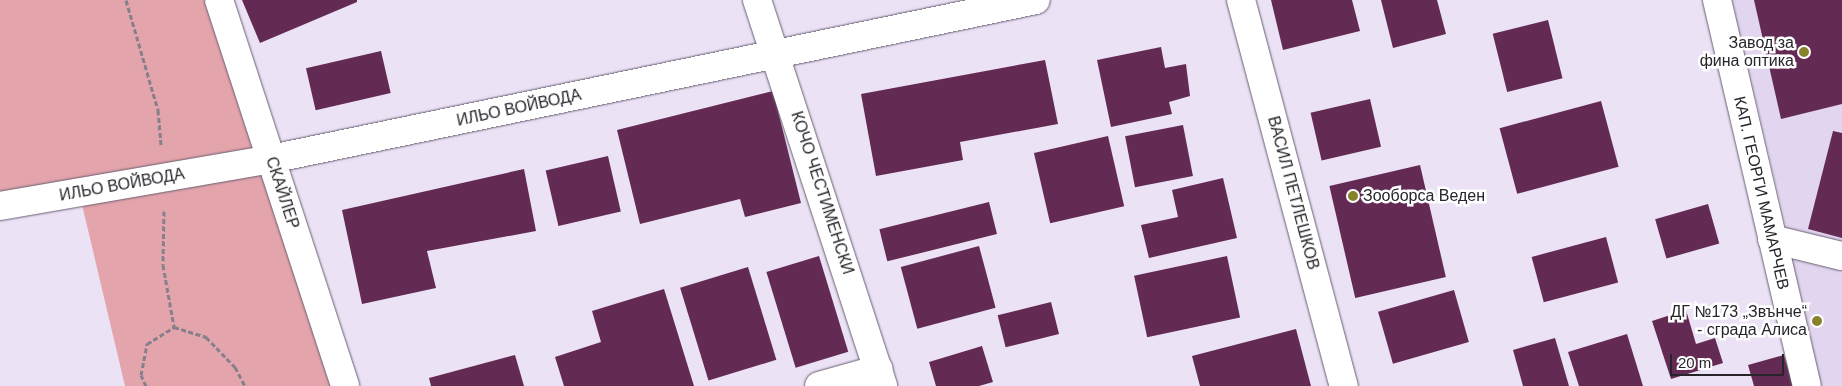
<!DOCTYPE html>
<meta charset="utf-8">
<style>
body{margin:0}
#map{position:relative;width:1842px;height:386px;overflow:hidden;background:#ece2f6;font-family:Helvetica,sans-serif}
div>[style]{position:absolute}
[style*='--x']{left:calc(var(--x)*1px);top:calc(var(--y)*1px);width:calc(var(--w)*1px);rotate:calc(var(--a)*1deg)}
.built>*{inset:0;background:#e2d5ef}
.green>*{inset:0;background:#e4a4ac}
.building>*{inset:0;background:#632a54;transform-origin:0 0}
.path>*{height:3px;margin-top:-1.5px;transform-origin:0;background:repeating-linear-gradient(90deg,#86808d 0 5px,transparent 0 7.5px)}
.roads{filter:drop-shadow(0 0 1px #675f70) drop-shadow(0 0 1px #675f70)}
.street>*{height:28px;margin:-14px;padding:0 14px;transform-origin:14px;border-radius:14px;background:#fff}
.dots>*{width:14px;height:14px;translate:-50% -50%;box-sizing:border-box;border:2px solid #fff;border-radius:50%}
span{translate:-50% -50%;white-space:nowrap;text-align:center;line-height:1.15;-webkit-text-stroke:5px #fff;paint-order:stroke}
.poi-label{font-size:16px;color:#27242b}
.right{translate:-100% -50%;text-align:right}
.left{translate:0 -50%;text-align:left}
.street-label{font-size:16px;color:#27242b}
.scale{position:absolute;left:1670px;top:354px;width:114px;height:22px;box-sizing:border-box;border:2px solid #27242b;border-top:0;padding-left:6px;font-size:15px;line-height:18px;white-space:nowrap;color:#27242b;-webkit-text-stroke:4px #fff;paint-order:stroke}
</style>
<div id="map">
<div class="built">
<i style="clip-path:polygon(1732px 0,1842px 0,1842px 248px,1788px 235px)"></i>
<i style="clip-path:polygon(1772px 239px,1842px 256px,1842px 386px,1807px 386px)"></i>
</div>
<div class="green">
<i style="clip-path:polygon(0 0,219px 0,345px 386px,125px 386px,79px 192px,0 206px)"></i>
</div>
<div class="building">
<i style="clip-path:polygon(242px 0,357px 0,357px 2px,260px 43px)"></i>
<i style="clip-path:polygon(1271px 0,1352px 0,1360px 31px,1283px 50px)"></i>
<i style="clip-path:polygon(1381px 0,1437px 0,1446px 34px,1393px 48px)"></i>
<i style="clip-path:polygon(1754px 0,1842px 0,1842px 104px,1781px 119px)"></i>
<i style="left:1548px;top:20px;width:60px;height:57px;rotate:76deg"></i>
<i style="clip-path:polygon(1161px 47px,1165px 68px,1186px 64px,1190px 96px,1169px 102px,1172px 114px,1111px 127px,1097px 60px)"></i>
<i style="left:381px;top:51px;width:43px;height:77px;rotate:77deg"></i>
<i style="clip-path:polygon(1045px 60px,1058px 124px,960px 142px,963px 160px,876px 176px,861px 94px)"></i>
<i style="clip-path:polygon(773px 91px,801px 203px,745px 217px,740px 199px,640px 224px,617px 130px)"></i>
<i style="left:1370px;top:99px;width:49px;height:61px;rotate:77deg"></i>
<i style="left:1601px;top:101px;width:68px;height:105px;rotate:75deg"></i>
<i style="left:1183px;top:125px;width:52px;height:59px;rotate:79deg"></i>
<i style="clip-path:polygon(1833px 131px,1842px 133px,1842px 238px,1808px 229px)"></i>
<i style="left:1108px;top:136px;width:72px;height:76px;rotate:77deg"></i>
<i style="left:608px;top:156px;width:57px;height:64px;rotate:77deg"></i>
<i style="left:1420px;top:165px;width:115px;height:93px;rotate:77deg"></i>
<i style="clip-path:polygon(524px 169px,536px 231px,427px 251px,436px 288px,362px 304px,342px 210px)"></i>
<i style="clip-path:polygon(1223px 178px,1237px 238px,1149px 258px,1141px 225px,1178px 217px,1172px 190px)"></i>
<i style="left:989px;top:202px;width:33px;height:113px;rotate:76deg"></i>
<i style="left:1708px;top:204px;width:41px;height:55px;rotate:74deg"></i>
<i style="left:1606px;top:237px;width:47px;height:77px;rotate:75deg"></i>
<i style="left:979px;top:246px;width:64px;height:81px;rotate:75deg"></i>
<i style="left:819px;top:256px;width:100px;height:55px;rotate:73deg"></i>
<i style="left:1227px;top:256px;width:63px;height:95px;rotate:78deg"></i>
<i style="left:748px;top:267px;width:97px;height:71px;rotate:73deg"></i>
<i style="clip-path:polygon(664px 289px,694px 386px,564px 386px,555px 357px,601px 342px,592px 311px)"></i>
<i style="left:1454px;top:290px;width:54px;height:79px;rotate:74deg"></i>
<i style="left:1051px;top:302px;width:33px;height:55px;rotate:76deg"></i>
<i style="clip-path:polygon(1686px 310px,1696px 344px,1715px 338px,1723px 363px,1671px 379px,1652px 321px)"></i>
<i style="clip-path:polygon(1296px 329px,1311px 386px,1200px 386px,1192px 356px)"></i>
<i style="clip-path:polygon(1627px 334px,1643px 386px,1579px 386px,1568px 352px)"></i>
<i style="clip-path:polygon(1555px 338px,1569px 386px,1523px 386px,1513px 350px)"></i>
<i style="clip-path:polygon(982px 346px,993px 382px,979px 386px,936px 386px,929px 362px)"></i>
<i style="clip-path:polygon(515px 355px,524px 386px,431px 386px,429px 378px)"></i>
<i style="clip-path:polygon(1784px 355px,1793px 386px,1754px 386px,1748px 365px)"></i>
</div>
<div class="path">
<i style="--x:126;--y:0;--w:115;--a:73.8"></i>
<i style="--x:158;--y:110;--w:35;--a:85"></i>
<i style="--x:164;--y:211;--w:54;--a:91.1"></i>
<i style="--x:163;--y:265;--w:63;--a:79.9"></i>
<i style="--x:146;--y:386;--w:12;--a:-114"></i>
<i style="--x:141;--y:375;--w:32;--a:-79"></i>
<i style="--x:147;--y:344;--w:32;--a:-32"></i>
<i style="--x:174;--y:327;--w:34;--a:17"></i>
<i style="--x:206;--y:337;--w:42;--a:46"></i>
<i style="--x:235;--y:367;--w:21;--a:62"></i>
</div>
<div class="roads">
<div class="street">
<i style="--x:219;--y:0;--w:406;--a:71.9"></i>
<i style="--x:757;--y:0;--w:406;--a:71.9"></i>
<i style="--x:1241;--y:0;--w:400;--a:75.1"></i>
<i style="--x:1717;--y:0;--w:396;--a:76.9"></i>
<i style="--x:0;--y:206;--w:275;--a:-9.8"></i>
<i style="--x:271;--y:159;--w:781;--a:-11.74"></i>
<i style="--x:1772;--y:239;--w:72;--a:13.7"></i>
<i style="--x:819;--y:386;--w:62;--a:-15.8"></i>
</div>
</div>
<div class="dots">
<i style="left:1804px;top:52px;background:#87822b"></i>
<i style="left:1353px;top:196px;background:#87822b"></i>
<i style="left:1817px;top:321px;background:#87822b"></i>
</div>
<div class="poi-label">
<span class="right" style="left:1794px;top:52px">Завод за<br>фина оптика</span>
<span class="left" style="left:1363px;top:196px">Зооборса Веден</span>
<span class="right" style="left:1807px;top:321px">ДГ №173 „Звънче“<br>- сграда Алиса</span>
</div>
<div class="street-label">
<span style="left:519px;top:108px;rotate:-12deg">ИЛЬО ВОЙВОДА</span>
<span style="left:122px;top:185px;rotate:-10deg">ИЛЬО ВОЙВОДА</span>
<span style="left:282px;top:193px;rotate:72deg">СКАЙЛЕР</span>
<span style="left:822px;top:193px;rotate:72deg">КОЧО ЧЕСТИМЕНСКИ</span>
<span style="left:1293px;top:193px;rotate:75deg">ВАСИЛ ПЕТЛЕШКОВ</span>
<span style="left:1761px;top:193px;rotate:77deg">КАП. ГЕОРГИ МАМАРЧЕВ</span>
</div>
<div class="scale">20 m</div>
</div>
